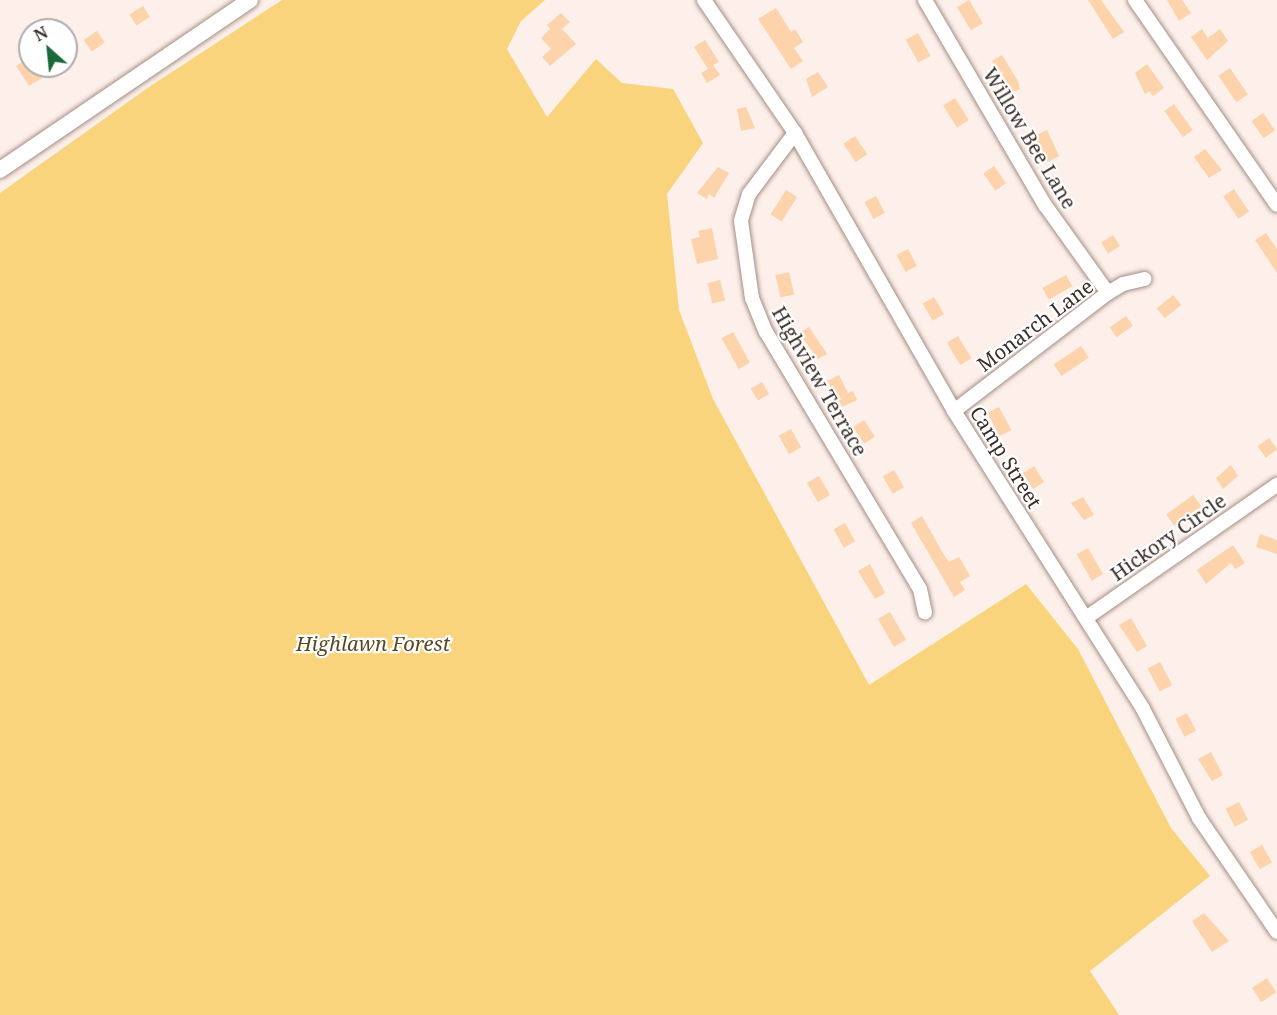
<!DOCTYPE html>
<style>
body{margin:0}
#map{position:relative;width:1277px;height:1015px;overflow:hidden;background:#fdefe9;font-family:"Noto Serif",serif}
div>[style]{position:absolute}
[style*='--x']{left:calc(var(--x)*1px);top:calc(var(--y)*1px);width:calc(var(--w)*1px);rotate:calc(var(--a)*1deg)}
.green>*{inset:0;background:#f9d47c}
.building>*{inset:0;background:#fdd3ab;transform-origin:0 0}
.roads{filter:drop-shadow(0 0 2px #a38e85) drop-shadow(0 0 2px #a38e85)}
.minor>*{height:14px;margin:-7px;padding:0 7px;transform-origin:7px;border-radius:7px;background:#fff}
.major>*{height:16px;margin:-8px;padding:0 8px;transform-origin:8px;border-radius:8px;background:#fff}
span{translate:-50% -50%;white-space:nowrap;text-align:center;line-height:1.15;-webkit-text-stroke:4.5px #fff;paint-order:stroke}
.street-label{font-size:20px;color:#382f2b}
.park-label{font-size:20px;color:#584822;font-style:italic}
.north{position:absolute;left:18px;top:18px;width:60px;height:60px;box-sizing:border-box;background:#fff;border:2px solid #afacaa;border-radius:50%;rotate:333deg;font-size:16px;font-weight:700;line-height:24px;text-align:center;color:#382f2b}
.north::after{content:'';display:block;margin:auto;width:21px;height:27px;background:#1a6a39;clip-path:polygon(50% 0,100% 100%,50% 72%,0 100%)}
</style>
<div id="map">
<div class="green">
<i style="clip-path:polygon(282px 0,545px 0,521px 21px,507px 49px,547px 117px,596px 59px,622px 83px,673px 89px,703px 143px,667px 194px,679px 310px,713px 399px,869px 685px,1026px 584px,1078px 649px,1171px 828px,1210px 876px,1090px 971px,1119px 1015px,0 1015px,0 193px,149px 87px)"></i>
</div>
<div class="building">
<i style="left:969px;top:0;width:27px;height:14px;rotate:59deg"></i>
<i style="clip-path:polygon(1088px 0,1101px 0,1124px 32px,1113px 39px)"></i>
<i style="clip-path:polygon(1167px 0,1182px 0,1191px 13px,1179px 21px)"></i>
<i style="left:143px;top:6px;width:13px;height:16px;rotate:58deg"></i>
<i style="clip-path:polygon(776px 8px,791px 32px,795px 29px,803px 42px,794px 48px,803px 61px,791px 69px,758px 19px)"></i>
<i style="clip-path:polygon(561px 13px,570px 22px,562px 29px,576px 44px,550px 66px,542px 57px,551px 49px,541px 38px,550px 29px,547px 25px)"></i>
<i style="clip-path:polygon(1202px 29px,1208px 38px,1220px 29px,1228px 41px,1207px 60px,1191px 37px)"></i>
<i style="left:97px;top:31px;width:14px;height:16px;rotate:56deg"></i>
<i style="left:918px;top:33px;width:26px;height:14px;rotate:61deg"></i>
<i style="clip-path:polygon(705px 40px,719px 62px,713px 65px,720px 75px,707px 83px,701px 73px,708px 69px,694px 47px)"></i>
<i style="clip-path:polygon(1002px 55px,1018px 81px,1020px 89px,1010px 94px,992px 61px)"></i>
<i style="clip-path:polygon(30px 57px,30px 66px,42px 78px,29px 86px,16px 66px)"></i>
<i style="clip-path:polygon(1147px 64px,1164px 88px,1153px 96px,1149px 91px,1145px 94px,1135px 73px)"></i>
<i style="left:1230px;top:68px;width:32px;height:14px;rotate:56deg"></i>
<i style="clip-path:polygon(818px 72px,828px 87px,812px 97px,806px 79px)"></i>
<i style="left:955px;top:98px;width:26px;height:14px;rotate:58deg"></i>
<i style="left:1174px;top:104px;width:32px;height:12px;rotate:54deg"></i>
<i style="clip-path:polygon(746px 107px,755px 128px,741px 131px,737px 109px)"></i>
<i style="left:1263px;top:113px;width:21px;height:14px;rotate:55deg"></i>
<i style="left:1047px;top:130px;width:29px;height:13px;rotate:65deg"></i>
<i style="left:855px;top:136px;width:22px;height:14px;rotate:56deg"></i>
<i style="clip-path:polygon(1205px 149px,1222px 170px,1209px 178px,1194px 157px)"></i>
<i style="left:994px;top:166px;width:21px;height:13px;rotate:55deg"></i>
<i style="clip-path:polygon(718px 167px,729px 173px,714px 198px,709px 194px,707px 199px,697px 193px)"></i>
<i style="left:1234px;top:189px;width:27px;height:13px;rotate:56deg"></i>
<i style="left:786px;top:190px;width:13px;height:29px;rotate:32deg"></i>
<i style="left:876px;top:196px;width:19px;height:13px;rotate:62deg"></i>
<i style="clip-path:polygon(712px 228px,718px 259px,697px 264px,691px 239px,700px 237px,698px 231px)"></i>
<i style="clip-path:polygon(1266px 233px,1277px 249px,1277px 273px,1255px 240px)"></i>
<i style="left:1113px;top:235px;width:13px;height:14px;rotate:58deg"></i>
<i style="left:908px;top:249px;width:19px;height:13px;rotate:62deg"></i>
<i style="left:789px;top:272px;width:23px;height:14px;rotate:77deg"></i>
<i style="left:1066px;top:275px;width:13px;height:27px;rotate:61deg"></i>
<i style="left:720px;top:280px;width:21px;height:13px;rotate:76deg"></i>
<i style="left:1173px;top:295px;width:13px;height:21px;rotate:51deg"></i>
<i style="left:934px;top:297px;width:20px;height:13px;rotate:60deg"></i>
<i style="left:1126px;top:316px;width:12px;height:20px;rotate:55deg"></i>
<i style="clip-path:polygon(809px 327px,827px 354px,818px 359px,799px 333px)"></i>
<i style="left:733px;top:332px;width:35px;height:13px;rotate:61deg"></i>
<i style="left:958px;top:336px;width:26px;height:13px;rotate:59deg"></i>
<i style="left:1081px;top:346px;width:14px;height:33px;rotate:56deg"></i>
<i style="clip-path:polygon(839px 375px,848px 393px,853px 391px,857px 400px,842px 407px,827px 381px)"></i>
<i style="left:762px;top:382px;width:14px;height:13px;rotate:60deg"></i>
<i style="left:999px;top:407px;width:26px;height:13px;rotate:62deg"></i>
<i style="left:864px;top:420px;width:20px;height:13px;rotate:57deg"></i>
<i style="left:791px;top:429px;width:21px;height:14px;rotate:61deg"></i>
<i style="left:1269px;top:438px;width:14px;height:14px;rotate:54deg"></i>
<i style="clip-path:polygon(1231px 465px,1238px 476px,1223px 489px,1216px 478px)"></i>
<i style="left:1034px;top:466px;width:19px;height:13px;rotate:58deg"></i>
<i style="left:894px;top:470px;width:20px;height:13px;rotate:60deg"></i>
<i style="left:819px;top:476px;width:22px;height:14px;rotate:60deg"></i>
<i style="left:1193px;top:495px;width:14px;height:33px;rotate:54deg"></i>
<i style="clip-path:polygon(1083px 497px,1094px 515px,1084px 520px,1071px 503px)"></i>
<i style="clip-path:polygon(922px 516px,944px 555px,949px 562px,959px 557px,970px 576px,960px 582px,965px 590px,954px 597px,911px 523px)"></i>
<i style="left:845px;top:523px;width:21px;height:13px;rotate:61deg"></i>
<i style="clip-path:polygon(1260px 534px,1277px 540px,1277px 554px,1256px 547px)"></i>
<i style="clip-path:polygon(1233px 545px,1245px 563px,1235px 569px,1231px 563px,1206px 584px,1197px 570px)"></i>
<i style="left:1088px;top:548px;width:30px;height:13px;rotate:60deg"></i>
<i style="clip-path:polygon(870px 564px,885px 593px,875px 599px,858px 571px)"></i>
<i style="left:890px;top:612px;width:32px;height:14px;rotate:60deg"></i>
<i style="clip-path:polygon(1131px 618px,1147px 646px,1137px 652px,1119px 625px)"></i>
<i style="left:1160px;top:662px;width:26px;height:14px;rotate:62deg"></i>
<i style="left:1187px;top:713px;width:20px;height:13px;rotate:63deg"></i>
<i style="clip-path:polygon(1211px 752px,1223px 775px,1212px 781px,1198px 759px)"></i>
<i style="left:1239px;top:802px;width:20px;height:15px;rotate:63deg"></i>
<i style="left:1262px;top:845px;width:20px;height:14px;rotate:60deg"></i>
<i style="clip-path:polygon(1204px 913px,1229px 941px,1212px 952px,1192px 921px)"></i>
<i style="left:1267px;top:978px;width:17px;height:18px;rotate:57deg"></i>
</div>
<div class="roads">
<div class="minor">
<i style="--x:704;--y:0;--w:161;--a:55.6"></i>
<i style="--x:795;--y:133;--w:320;--a:60.2"></i>
<i style="--x:954;--y:411;--w:353;--a:57.6"></i>
<i style="--x:1143;--y:709;--w:123;--a:62.8"></i>
<i style="--x:1199;--y:818;--w:138;--a:55.6"></i>
<i style="--x:925;--y:0;--w:238;--a:59.7"></i>
<i style="--x:1045;--y:205;--w:108;--a:54.4"></i>
<i style="--x:1135;--y:0;--w:249;--a:55.3"></i>
<i style="--x:795;--y:133;--w:76;--a:127"></i>
<i style="--x:749;--y:194;--w:28;--a:107"></i>
<i style="--x:741;--y:221;--w:78;--a:81.9"></i>
<i style="--x:752;--y:298;--w:37;--a:68"></i>
<i style="--x:766;--y:332;--w:300;--a:59.1"></i>
<i style="--x:920;--y:589;--w:24;--a:78"></i>
<i style="--x:954;--y:411;--w:194;--a:-37.5"></i>
<i style="--x:1108;--y:293;--w:17;--a:-31"></i>
<i style="--x:1123;--y:284;--w:22;--a:-13"></i>
<i style="--x:1086;--y:618;--w:233;--a:-34.9"></i>
</div>
<div class="major">
<i style="--x:0;--y:170;--w:302;--a:-34.2"></i>
</div>
</div>
<div class="street-label">
<span style="left:1030px;top:138px;rotate:59deg">Willow Bee Lane</span>
<span style="left:1035px;top:325px;rotate:-37deg">Monarch Lane</span>
<span style="left:820px;top:381px;rotate:60deg">Highview Terrace</span>
<span style="left:1006px;top:457px;rotate:58deg">Camp Street</span>
<span style="left:1168px;top:537px;rotate:-35deg">Hickory Circle</span>
</div>
<div class="park-label">
<span style="left:373px;top:643px">Highlawn Forest</span>
</div>
<div class="north">N</div>
</div>
